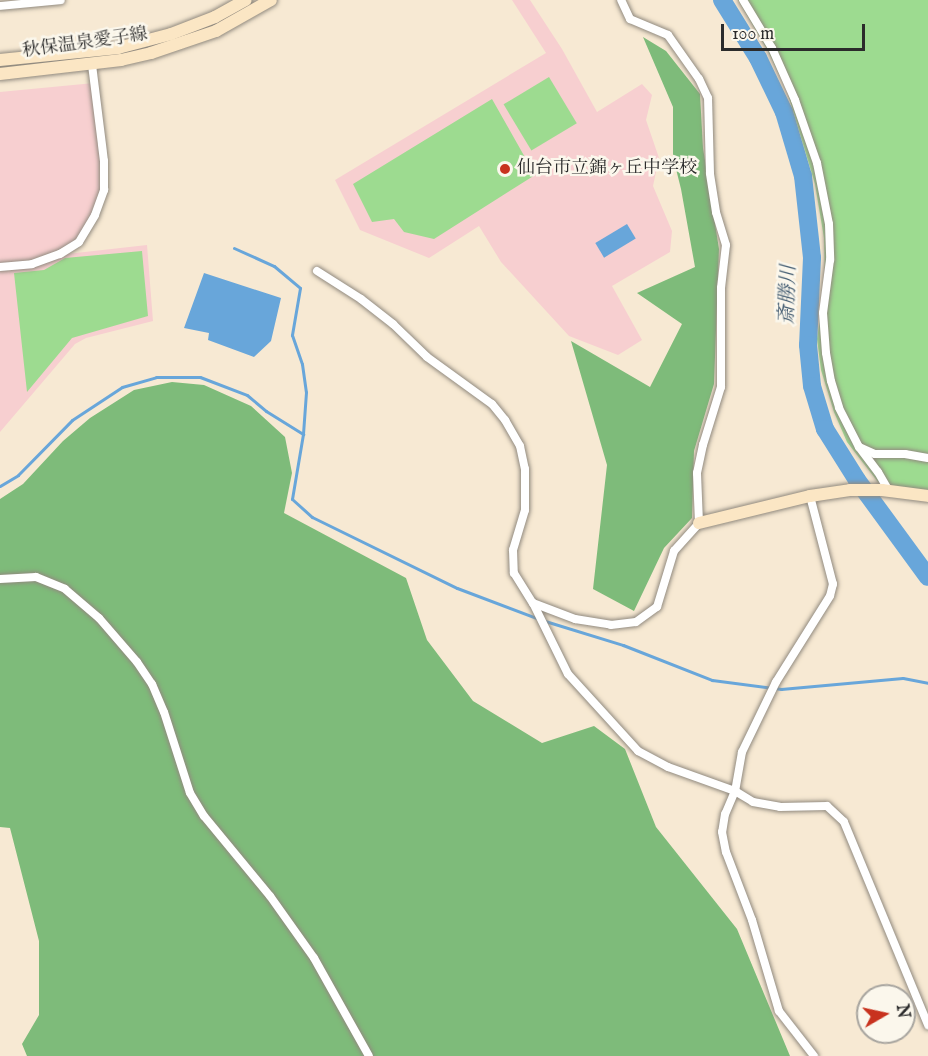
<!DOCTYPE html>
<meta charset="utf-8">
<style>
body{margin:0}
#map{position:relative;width:928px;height:1056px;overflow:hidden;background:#f7e9d3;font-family:"IM FELL English","Noto Serif JP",serif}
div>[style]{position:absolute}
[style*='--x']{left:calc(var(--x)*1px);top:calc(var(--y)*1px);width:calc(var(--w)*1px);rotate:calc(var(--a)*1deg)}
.built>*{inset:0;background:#f7cfd0}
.green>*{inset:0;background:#9ddb90;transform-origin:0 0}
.forest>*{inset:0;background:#7ebb7a}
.water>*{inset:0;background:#68a6da;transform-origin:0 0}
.stream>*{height:3px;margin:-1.5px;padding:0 1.5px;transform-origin:1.5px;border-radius:1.5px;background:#68a6da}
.river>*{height:18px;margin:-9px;padding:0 9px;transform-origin:9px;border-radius:9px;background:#68a6da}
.roads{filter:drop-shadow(0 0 2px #918a7f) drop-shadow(0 0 2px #918a7f)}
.street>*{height:8px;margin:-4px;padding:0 4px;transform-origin:4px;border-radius:4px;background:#fff}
.secondary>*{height:12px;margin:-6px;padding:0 6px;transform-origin:6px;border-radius:6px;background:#fbe6c4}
.dots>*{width:16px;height:16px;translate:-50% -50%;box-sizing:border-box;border:3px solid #fbf7ec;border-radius:50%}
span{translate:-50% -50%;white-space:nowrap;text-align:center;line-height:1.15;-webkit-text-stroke:5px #fbf7ec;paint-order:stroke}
.street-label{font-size:18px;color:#2b2b2b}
.poi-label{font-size:18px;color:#2b2b2b}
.left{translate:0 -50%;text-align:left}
.water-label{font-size:20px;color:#435c71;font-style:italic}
.north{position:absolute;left:856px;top:984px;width:60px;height:60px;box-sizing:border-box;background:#fbf7ec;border:2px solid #a8a59f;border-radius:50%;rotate:81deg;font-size:16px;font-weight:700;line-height:24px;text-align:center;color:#2b2b2b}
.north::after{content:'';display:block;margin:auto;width:21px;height:27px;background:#c8321e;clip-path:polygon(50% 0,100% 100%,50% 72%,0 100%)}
.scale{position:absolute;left:721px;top:24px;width:144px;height:27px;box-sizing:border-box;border:3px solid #2b2b2b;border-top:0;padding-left:8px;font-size:18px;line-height:21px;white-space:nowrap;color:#2b2b2b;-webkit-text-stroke:4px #fbf7ec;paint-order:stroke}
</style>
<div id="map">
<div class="built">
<i style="clip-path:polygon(512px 0,530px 0,562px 49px,597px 112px,642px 84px,652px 95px,646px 120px,659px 158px,653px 186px,672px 231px,670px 252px,612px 286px,642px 340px,618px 355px,569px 336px,501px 262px,479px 226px,429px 258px,360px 230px,335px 180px,546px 53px)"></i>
<i style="clip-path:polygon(94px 83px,104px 190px,95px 215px,67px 254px,147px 245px,153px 321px,86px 338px,75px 344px,0 432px,0 92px)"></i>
</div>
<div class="green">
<i style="clip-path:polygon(738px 0,928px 0,928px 496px,889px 491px,878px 482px,847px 442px,834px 412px,821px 370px,817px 339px,825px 283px,824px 238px,815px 184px,787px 91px,768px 51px)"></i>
<i style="left:549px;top:77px;width:54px;height:53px;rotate:59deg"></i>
<i style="clip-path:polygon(492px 99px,535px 175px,434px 239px,404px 232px,394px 219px,372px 222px,353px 184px)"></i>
<i style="clip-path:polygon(142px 251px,148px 316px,72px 338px,27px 392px,14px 273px,44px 270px,65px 258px)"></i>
</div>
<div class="forest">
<i style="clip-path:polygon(643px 37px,666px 51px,700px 94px,703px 148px,719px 249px,714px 384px,694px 451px,692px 518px,664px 548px,634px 611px,593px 589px,607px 465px,571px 341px,650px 387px,682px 324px,637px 293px,695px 267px,681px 189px,673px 157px,673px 107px)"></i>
<i style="clip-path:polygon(172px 382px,204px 385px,251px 406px,285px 437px,292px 473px,284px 513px,406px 578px,427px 640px,473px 701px,542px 743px,594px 726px,625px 749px,656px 827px,737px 929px,790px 1056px,27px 1056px,22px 1044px,39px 1015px,39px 941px,10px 828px,0 827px,0 499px,23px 484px,63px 441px,90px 418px,134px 390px)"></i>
</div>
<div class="water">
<i style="left:627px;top:224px;width:17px;height:37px;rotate:59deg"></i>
<i style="clip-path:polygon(204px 273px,281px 298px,271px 341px,254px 357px,208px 340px,209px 333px,184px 328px)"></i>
</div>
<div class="stream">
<i style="--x:234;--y:248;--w:44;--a:24.2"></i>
<i style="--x:274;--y:266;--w:34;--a:40"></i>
<i style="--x:300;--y:288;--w:48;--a:99.7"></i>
<i style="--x:292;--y:335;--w:31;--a:71"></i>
<i style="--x:302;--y:364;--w:28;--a:82"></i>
<i style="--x:306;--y:392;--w:42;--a:94.1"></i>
<i style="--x:0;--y:486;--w:21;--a:-31"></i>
<i style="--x:18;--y:475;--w:77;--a:-45.5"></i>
<i style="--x:72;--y:420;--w:60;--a:-33.4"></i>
<i style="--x:122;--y:387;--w:35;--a:-16"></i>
<i style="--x:156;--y:377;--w:44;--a:0"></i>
<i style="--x:200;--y:377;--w:50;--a:21"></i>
<i style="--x:247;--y:395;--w:25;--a:40"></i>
<i style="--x:266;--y:411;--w:44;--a:31.9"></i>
<i style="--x:303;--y:434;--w:66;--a:99.6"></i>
<i style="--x:292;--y:499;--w:27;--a:42"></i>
<i style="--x:312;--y:517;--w:161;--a:26.1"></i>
<i style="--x:457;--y:588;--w:88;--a:20.7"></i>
<i style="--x:545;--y:621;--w:82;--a:17.1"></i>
<i style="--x:623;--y:645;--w:96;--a:21.5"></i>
<i style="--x:712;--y:680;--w:70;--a:7.4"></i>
<i style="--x:781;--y:689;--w:122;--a:-5.2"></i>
<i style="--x:903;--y:678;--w:25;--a:11"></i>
</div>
<div class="river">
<i style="--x:722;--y:0;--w:68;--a:58.2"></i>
<i style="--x:758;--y:58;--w:60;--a:64.3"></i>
<i style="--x:784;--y:112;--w:67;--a:73.5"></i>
<i style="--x:803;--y:176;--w:82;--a:83.7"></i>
<i style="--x:812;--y:258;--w:87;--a:92.6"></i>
<i style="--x:808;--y:345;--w:41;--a:84.4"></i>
<i style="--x:812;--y:386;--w:45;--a:73.2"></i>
<i style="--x:825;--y:429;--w:60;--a:57.9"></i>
<i style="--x:857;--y:480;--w:120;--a:53.8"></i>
</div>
<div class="roads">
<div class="street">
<i style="--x:743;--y:0;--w:56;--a:58.9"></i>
<i style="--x:772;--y:48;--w:57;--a:66.1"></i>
<i style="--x:795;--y:100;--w:67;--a:70.8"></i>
<i style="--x:817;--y:163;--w:62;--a:78.9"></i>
<i style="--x:829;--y:224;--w:36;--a:88"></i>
<i style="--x:830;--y:260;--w:53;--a:97.5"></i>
<i style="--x:823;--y:313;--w:40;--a:85.7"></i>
<i style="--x:826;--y:353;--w:28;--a:80"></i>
<i style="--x:831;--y:381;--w:28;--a:73"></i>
<i style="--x:839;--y:408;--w:44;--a:62.9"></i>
<i style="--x:859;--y:447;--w:31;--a:53"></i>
<i style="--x:878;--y:472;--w:22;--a:60"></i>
<i style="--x:0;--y:6;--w:61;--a:-5.6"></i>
<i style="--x:0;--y:267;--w:32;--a:-5"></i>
<i style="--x:32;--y:264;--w:30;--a:-20"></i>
<i style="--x:60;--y:254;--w:22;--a:-32"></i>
<i style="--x:79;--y:242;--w:31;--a:-59"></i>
<i style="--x:95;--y:215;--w:27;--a:-70"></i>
<i style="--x:104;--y:190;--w:29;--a:-90"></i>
<i style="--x:104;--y:161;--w:98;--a:-97.1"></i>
<i style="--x:317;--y:271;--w:52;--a:32.5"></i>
<i style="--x:361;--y:299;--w:41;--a:38"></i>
<i style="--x:393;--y:324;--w:47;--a:44.1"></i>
<i style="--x:427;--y:357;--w:80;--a:35.9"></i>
<i style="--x:492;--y:404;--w:21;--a:51"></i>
<i style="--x:505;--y:420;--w:30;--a:60"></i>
<i style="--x:520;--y:446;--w:24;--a:78"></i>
<i style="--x:525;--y:469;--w:41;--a:90"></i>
<i style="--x:525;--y:510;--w:42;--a:106.7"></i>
<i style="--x:513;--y:550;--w:23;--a:88"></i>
<i style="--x:514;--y:573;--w:36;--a:58"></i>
<i style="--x:533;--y:603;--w:79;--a:63.8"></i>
<i style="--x:568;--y:674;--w:104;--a:47.7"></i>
<i style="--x:638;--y:751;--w:34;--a:28"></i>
<i style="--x:668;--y:767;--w:71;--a:19.7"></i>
<i style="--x:735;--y:791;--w:21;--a:31"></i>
<i style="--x:753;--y:802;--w:27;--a:10"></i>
<i style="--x:780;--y:807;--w:47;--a:-1.2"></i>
<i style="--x:827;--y:806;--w:23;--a:43"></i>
<i style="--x:844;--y:822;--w:220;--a:67.5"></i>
<i style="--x:859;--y:447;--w:17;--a:24"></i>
<i style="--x:875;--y:454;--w:30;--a:0"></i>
<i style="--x:905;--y:454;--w:23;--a:10"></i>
<i style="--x:810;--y:496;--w:91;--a:75.4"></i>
<i style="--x:833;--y:584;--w:12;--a:104"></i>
<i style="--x:830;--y:596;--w:102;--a:122.1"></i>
<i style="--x:776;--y:682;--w:78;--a:115.9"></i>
<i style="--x:742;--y:752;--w:40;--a:100"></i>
<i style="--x:735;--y:791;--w:25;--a:113"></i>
<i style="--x:725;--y:814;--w:18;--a:99"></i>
<i style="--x:722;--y:832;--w:20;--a:79"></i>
<i style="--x:726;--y:852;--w:73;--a:69.1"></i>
<i style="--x:752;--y:920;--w:95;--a:73.5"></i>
<i style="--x:779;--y:1011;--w:57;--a:52.1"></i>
<i style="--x:0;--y:579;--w:36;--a:-3"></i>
<i style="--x:36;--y:577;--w:31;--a:22"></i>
<i style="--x:65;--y:589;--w:45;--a:40.5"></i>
<i style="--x:99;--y:618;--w:58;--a:49.2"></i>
<i style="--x:137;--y:662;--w:27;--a:56"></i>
<i style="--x:152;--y:684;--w:30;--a:67"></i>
<i style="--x:164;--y:712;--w:85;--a:72.2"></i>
<i style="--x:190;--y:793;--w:27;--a:59"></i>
<i style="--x:204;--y:816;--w:104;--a:50.5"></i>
<i style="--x:270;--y:896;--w:76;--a:54.6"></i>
<i style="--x:314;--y:958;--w:112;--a:60.7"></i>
<i style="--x:533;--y:603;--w:45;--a:20.9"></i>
<i style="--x:575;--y:619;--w:36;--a:9"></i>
<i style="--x:611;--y:625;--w:25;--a:-7"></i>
<i style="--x:636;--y:622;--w:26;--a:-36"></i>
<i style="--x:657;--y:607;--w:59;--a:-73.1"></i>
<i style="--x:674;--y:551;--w:38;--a:-48"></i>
<i style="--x:699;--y:523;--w:50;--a:-92.3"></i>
<i style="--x:697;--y:473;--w:29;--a:-78"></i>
<i style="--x:703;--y:445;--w:61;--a:-72.8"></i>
<i style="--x:721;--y:387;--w:99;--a:-90"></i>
<i style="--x:721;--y:288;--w:43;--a:-83.4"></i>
<i style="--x:726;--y:245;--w:34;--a:-107"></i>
<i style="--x:716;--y:212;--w:39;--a:-99"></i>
<i style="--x:710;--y:173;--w:75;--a:-91.5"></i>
<i style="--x:708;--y:98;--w:21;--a:-115"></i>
<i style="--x:699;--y:79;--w:54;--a:-125.2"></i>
<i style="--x:668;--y:35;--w:41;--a:-157.2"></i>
<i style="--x:630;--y:19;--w:21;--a:-115"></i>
</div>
<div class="secondary">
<i style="--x:0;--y:60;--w:119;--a:-5.8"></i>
<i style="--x:118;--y:48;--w:55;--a:-14.8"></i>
<i style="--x:171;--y:34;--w:47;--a:-21.1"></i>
<i style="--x:215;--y:17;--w:35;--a:-29"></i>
<i style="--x:0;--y:74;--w:122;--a:-6.6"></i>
<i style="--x:121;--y:60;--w:31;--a:-13"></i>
<i style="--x:151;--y:53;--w:69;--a:-18.7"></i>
<i style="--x:216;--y:31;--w:63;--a:-29.4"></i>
<i style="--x:699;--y:523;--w:114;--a:-13.7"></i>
<i style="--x:810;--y:496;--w:40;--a:-8.5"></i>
<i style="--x:850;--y:490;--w:32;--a:0"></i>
<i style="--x:882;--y:490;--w:46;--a:7.4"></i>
</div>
</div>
<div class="dots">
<i style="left:505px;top:169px;background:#c8321e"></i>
</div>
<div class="street-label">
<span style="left:85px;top:44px;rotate:-8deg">秋保温泉愛子線</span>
</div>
<div class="poi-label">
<span class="left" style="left:517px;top:169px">仙台市立錦ヶ丘中学校</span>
</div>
<div class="water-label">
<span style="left:788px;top:295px;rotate:-88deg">斎勝川</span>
</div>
<div class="north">N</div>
<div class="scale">100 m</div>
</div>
